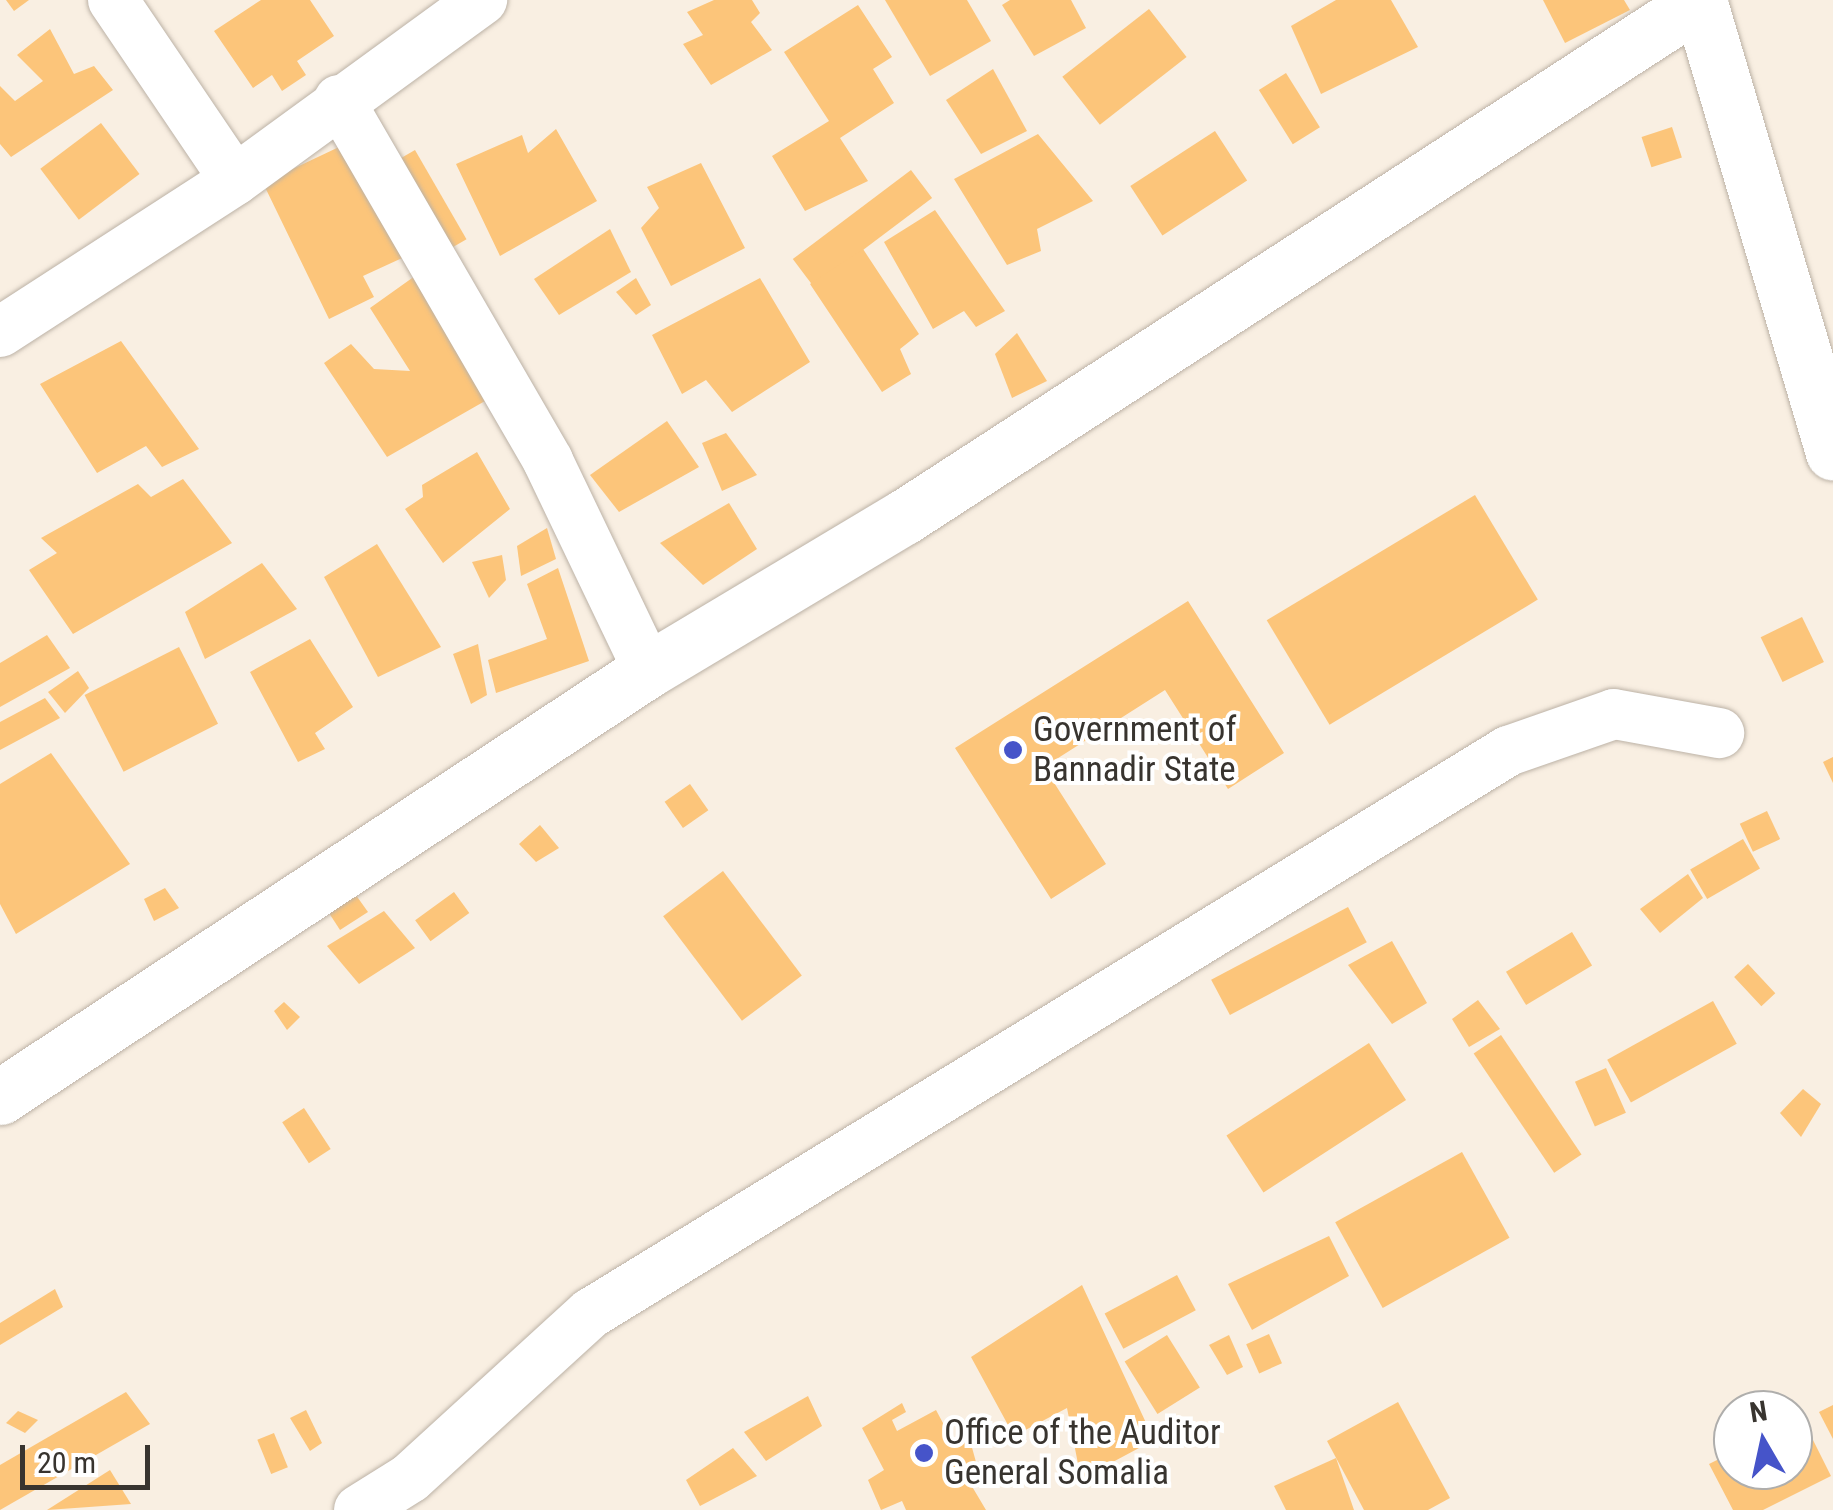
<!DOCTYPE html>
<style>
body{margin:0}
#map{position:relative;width:1833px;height:1510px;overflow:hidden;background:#f9efe2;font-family:"Roboto Condensed",sans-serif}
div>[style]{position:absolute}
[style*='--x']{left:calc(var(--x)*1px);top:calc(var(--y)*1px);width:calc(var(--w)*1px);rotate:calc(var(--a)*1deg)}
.building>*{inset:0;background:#fcc57a;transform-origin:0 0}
.roads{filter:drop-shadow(0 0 2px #bcb2a6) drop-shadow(0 0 2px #bcb2a6)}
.minor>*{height:50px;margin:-25px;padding:0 25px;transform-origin:25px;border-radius:25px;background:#fff}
.tertiary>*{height:55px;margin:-27.5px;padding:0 27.5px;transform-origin:27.5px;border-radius:27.5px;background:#fff}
.dots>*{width:28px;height:28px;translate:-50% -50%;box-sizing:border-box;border:5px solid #fff;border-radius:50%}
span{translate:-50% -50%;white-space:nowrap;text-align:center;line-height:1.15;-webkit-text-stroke:8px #fff;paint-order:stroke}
.poi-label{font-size:35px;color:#38342f}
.left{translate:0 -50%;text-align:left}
.north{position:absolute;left:1713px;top:1390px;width:100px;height:100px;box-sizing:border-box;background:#fff;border:2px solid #afaeac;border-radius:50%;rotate:351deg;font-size:28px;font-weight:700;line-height:40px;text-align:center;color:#38342f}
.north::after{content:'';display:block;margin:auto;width:35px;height:45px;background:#4654c9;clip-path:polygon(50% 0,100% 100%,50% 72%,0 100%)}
.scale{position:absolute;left:20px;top:1445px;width:130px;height:45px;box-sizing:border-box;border:5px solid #38342f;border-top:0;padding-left:12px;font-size:30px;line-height:35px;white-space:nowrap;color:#38342f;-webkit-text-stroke:8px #fff;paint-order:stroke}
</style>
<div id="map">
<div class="building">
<i style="clip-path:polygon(6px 0,29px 0,14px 11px)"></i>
<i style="clip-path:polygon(261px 0,310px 0,334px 36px,297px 61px,306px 75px,282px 91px,272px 75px,253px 88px,214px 31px)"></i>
<i style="clip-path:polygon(714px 0,752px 0,760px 13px,751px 22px,772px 50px,711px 85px,683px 44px,703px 35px,687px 12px)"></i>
<i style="clip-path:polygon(885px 0,967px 0,991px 41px,930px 76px)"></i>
<i style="clip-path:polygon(1010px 0,1071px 0,1086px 28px,1034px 56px,1002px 5px)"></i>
<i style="clip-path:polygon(1336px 0,1391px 0,1418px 47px,1321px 94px,1291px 26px)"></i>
<i style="clip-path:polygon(1543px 0,1624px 0,1630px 10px,1565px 43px)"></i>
<i style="clip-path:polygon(858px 5px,892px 57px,873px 69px,894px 103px,840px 138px,868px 181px,805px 211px,772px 156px,829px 121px,784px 52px)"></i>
<i style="left:1149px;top:9px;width:61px;height:110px;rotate:52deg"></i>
<i style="clip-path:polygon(50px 29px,74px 74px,94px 66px,113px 90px,11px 157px,0 144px,0 86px,15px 101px,43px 81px,17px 55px)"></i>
<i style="clip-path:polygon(993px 69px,1027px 131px,981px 154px,946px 100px)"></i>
<i style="left:1286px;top:73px;width:64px;height:32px;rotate:58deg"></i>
<i style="left:101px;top:123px;width:64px;height:76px;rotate:53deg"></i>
<i style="left:1672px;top:127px;width:32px;height:32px;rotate:72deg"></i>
<i style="clip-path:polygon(556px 129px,597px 201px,500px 256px,456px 164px,522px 135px,528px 153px)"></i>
<i style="left:1215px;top:131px;width:59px;height:101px;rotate:57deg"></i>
<i style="clip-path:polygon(1038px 134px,1093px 201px,1037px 229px,1041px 251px,1007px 265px,954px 179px)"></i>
<i style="clip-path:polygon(358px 138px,413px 253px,363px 276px,374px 297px,329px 319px,263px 183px)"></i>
<i style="left:415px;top:150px;width:103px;height:21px;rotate:60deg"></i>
<i style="clip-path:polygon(701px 163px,745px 248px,671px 286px,641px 228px,659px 208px,647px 187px)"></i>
<i style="left:911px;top:170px;width:35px;height:148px;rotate:53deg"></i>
<i style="clip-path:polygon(935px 210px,1005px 311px,976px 327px,964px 311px,933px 329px,884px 242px)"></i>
<i style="clip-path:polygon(610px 229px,631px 272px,559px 315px,534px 279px)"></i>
<i style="clip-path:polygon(863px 249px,919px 334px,900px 349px,911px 374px,882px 392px,810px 284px)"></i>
<i style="clip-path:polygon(429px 266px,492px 397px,387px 457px,324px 363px,351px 344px,374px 369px,410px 371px,370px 308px)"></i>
<i style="clip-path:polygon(636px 278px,651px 305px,636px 315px,616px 292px)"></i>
<i style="clip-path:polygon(760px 278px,810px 362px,732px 412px,706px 380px,682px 394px,652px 335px)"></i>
<i style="clip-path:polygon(1017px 333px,1047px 381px,1012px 398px,995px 354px)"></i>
<i style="clip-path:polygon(121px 341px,199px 449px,162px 467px,146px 446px,97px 473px,40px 384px)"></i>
<i style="clip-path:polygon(667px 421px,699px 467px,619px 512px,590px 475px)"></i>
<i style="clip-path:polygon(726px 433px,757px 475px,722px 491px,702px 443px)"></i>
<i style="clip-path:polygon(477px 452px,510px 509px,443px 563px,405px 509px,423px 497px,422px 485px)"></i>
<i style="clip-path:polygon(183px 479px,232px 543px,73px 634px,29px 570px,57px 553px,41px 538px,138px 484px,151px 497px)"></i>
<i style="left:1475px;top:495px;width:122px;height:243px;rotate:59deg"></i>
<i style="clip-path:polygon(729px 503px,757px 549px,703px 585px,660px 543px)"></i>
<i style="clip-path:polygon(547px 528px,556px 559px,521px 576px,517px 546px)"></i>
<i style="clip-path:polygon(377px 544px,441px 647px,378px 677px,324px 577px)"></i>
<i style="clip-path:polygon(502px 555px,506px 580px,489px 598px,472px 562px)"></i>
<i style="clip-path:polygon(262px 563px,297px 609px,205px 659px,185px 612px)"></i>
<i style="clip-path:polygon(558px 568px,589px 661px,496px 693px,488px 660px,547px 639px,527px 584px)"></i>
<i style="clip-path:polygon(1188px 601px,1284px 753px,1228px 789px,1165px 690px,1044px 767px,1106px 864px,1051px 899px,955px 748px)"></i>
<i style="left:1802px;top:617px;width:50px;height:46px;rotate:64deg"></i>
<i style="clip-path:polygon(47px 635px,70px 668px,0 707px,0 663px)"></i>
<i style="clip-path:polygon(310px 639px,353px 707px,315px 733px,325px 749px,298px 762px,250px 672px)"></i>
<i style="clip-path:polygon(478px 644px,487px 695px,471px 704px,453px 654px)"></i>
<i style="left:179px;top:647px;width:86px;height:106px;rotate:63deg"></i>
<i style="clip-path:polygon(78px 671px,89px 688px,65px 713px,48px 692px)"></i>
<i style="clip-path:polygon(45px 698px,60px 718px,0 750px,0 722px)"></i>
<i style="clip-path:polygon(51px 753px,130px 864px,16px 934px,0 904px,0 784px)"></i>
<i style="clip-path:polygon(1833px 757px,1833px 783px,1823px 762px)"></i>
<i style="left:690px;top:784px;width:32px;height:31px;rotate:55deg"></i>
<i style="left:1767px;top:811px;width:31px;height:30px;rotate:65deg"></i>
<i style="clip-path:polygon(540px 825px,559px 848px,536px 862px,519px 844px)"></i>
<i style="left:1743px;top:839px;width:34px;height:61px;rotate:60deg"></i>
<i style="left:723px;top:871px;width:131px;height:75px;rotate:53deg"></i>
<i style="clip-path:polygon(1688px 874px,1703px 898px,1660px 933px,1640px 909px)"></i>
<i style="clip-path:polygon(165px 888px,179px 908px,154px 921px,144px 899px)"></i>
<i style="clip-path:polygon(353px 891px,368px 912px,340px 930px,329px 913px)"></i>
<i style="left:454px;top:892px;width:26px;height:48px;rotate:54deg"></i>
<i style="left:1348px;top:907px;width:40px;height:155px;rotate:62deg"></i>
<i style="clip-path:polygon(384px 911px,415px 948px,359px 984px,327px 946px)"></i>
<i style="left:1572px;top:932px;width:39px;height:77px;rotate:59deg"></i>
<i style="clip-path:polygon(1392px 941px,1427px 1003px,1392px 1024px,1348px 965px)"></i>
<i style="left:1748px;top:964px;width:40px;height:19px;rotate:47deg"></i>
<i style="clip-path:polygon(1478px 1000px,1500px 1029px,1469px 1047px,1452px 1019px)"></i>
<i style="left:1713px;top:1001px;width:49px;height:121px;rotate:61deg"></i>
<i style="clip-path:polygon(284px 1002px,300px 1017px,287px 1030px,274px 1011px)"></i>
<i style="left:1501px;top:1035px;width:144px;height:33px;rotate:56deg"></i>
<i style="left:1369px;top:1043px;width:68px;height:170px;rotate:57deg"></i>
<i style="left:1606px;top:1068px;width:49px;height:34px;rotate:66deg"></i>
<i style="clip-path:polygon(1803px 1089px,1821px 1104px,1801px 1137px,1780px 1113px)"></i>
<i style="left:304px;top:1108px;width:49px;height:26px;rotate:57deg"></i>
<i style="left:1462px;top:1152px;width:98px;height:145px;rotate:61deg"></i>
<i style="clip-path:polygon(1329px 1236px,1349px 1276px,1252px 1330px,1228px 1284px)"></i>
<i style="left:1177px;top:1275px;width:40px;height:82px;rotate:62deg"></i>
<i style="clip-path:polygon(1082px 1285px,1154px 1440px,1081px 1479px,1067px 1408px,1014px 1436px,971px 1357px)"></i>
<i style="clip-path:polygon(55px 1289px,63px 1307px,0 1345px,0 1323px)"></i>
<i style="left:1269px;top:1334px;width:32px;height:25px;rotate:66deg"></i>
<i style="left:1167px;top:1335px;width:62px;height:50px;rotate:58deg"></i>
<i style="clip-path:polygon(1229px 1335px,1243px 1367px,1227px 1375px,1209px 1345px)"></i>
<i style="clip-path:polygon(126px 1392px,150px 1424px,0 1510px,0 1465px)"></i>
<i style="clip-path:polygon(808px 1396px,822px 1426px,766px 1461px,744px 1432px)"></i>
<i style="clip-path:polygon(1398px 1402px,1450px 1498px,1428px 1510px,1364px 1510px,1327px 1441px)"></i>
<i style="clip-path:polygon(902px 1403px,906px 1412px,892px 1420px,897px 1431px,936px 1410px,951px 1438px,971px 1444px,976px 1462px,964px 1473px,986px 1510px,906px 1510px,902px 1501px,881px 1510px,868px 1480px,884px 1470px,862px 1428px)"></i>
<i style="clip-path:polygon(1833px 1405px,1833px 1439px,1819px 1412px)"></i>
<i style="clip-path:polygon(306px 1410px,322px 1443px,310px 1451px,290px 1418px)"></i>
<i style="clip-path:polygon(18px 1411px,38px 1420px,25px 1433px,6px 1423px)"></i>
<i style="clip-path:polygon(1802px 1418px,1831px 1476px,1763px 1510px,1733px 1510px,1709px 1464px,1733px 1452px,1733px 1470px,1793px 1470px,1793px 1423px)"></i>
<i style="left:274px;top:1433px;width:37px;height:18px;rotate:68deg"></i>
<i style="clip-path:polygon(733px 1448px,757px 1476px,700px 1506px,686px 1480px)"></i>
<i style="clip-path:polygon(1336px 1458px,1354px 1510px,1286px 1510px,1274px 1486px)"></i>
<i style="clip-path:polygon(110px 1470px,131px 1504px,47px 1510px)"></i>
</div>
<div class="roads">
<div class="minor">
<i style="--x:113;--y:0;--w:217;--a:55.9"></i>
<i style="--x:339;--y:100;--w:417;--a:59.9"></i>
<i style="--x:548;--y:461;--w:232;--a:64.4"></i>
<i style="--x:0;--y:332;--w:280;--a:-32.9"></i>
<i style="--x:235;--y:180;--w:306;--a:-36.1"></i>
<i style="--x:359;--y:1510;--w:60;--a:-32.1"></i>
<i style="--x:410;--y:1478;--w:245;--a:-42.4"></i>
<i style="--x:591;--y:1313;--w:1076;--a:-31.5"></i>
<i style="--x:1508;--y:751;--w:112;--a:-19.2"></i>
<i style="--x:1614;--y:714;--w:107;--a:10.3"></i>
</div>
<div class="tertiary">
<i style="--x:1699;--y:0;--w:472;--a:73.5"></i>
<i style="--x:0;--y:1097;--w:776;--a:-33.38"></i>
<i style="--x:648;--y:670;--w:298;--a:-30.9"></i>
<i style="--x:904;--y:517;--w:949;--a:-32.95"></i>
</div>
</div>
<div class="dots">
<i style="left:1013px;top:750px;background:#4654c9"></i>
<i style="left:924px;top:1453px;background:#4654c9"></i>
</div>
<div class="poi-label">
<span class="left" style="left:1033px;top:750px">Government of<br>Bannadir State</span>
<span class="left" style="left:944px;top:1453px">Office of the Auditor<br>General Somalia</span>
</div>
<div class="north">N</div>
<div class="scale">20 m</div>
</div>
